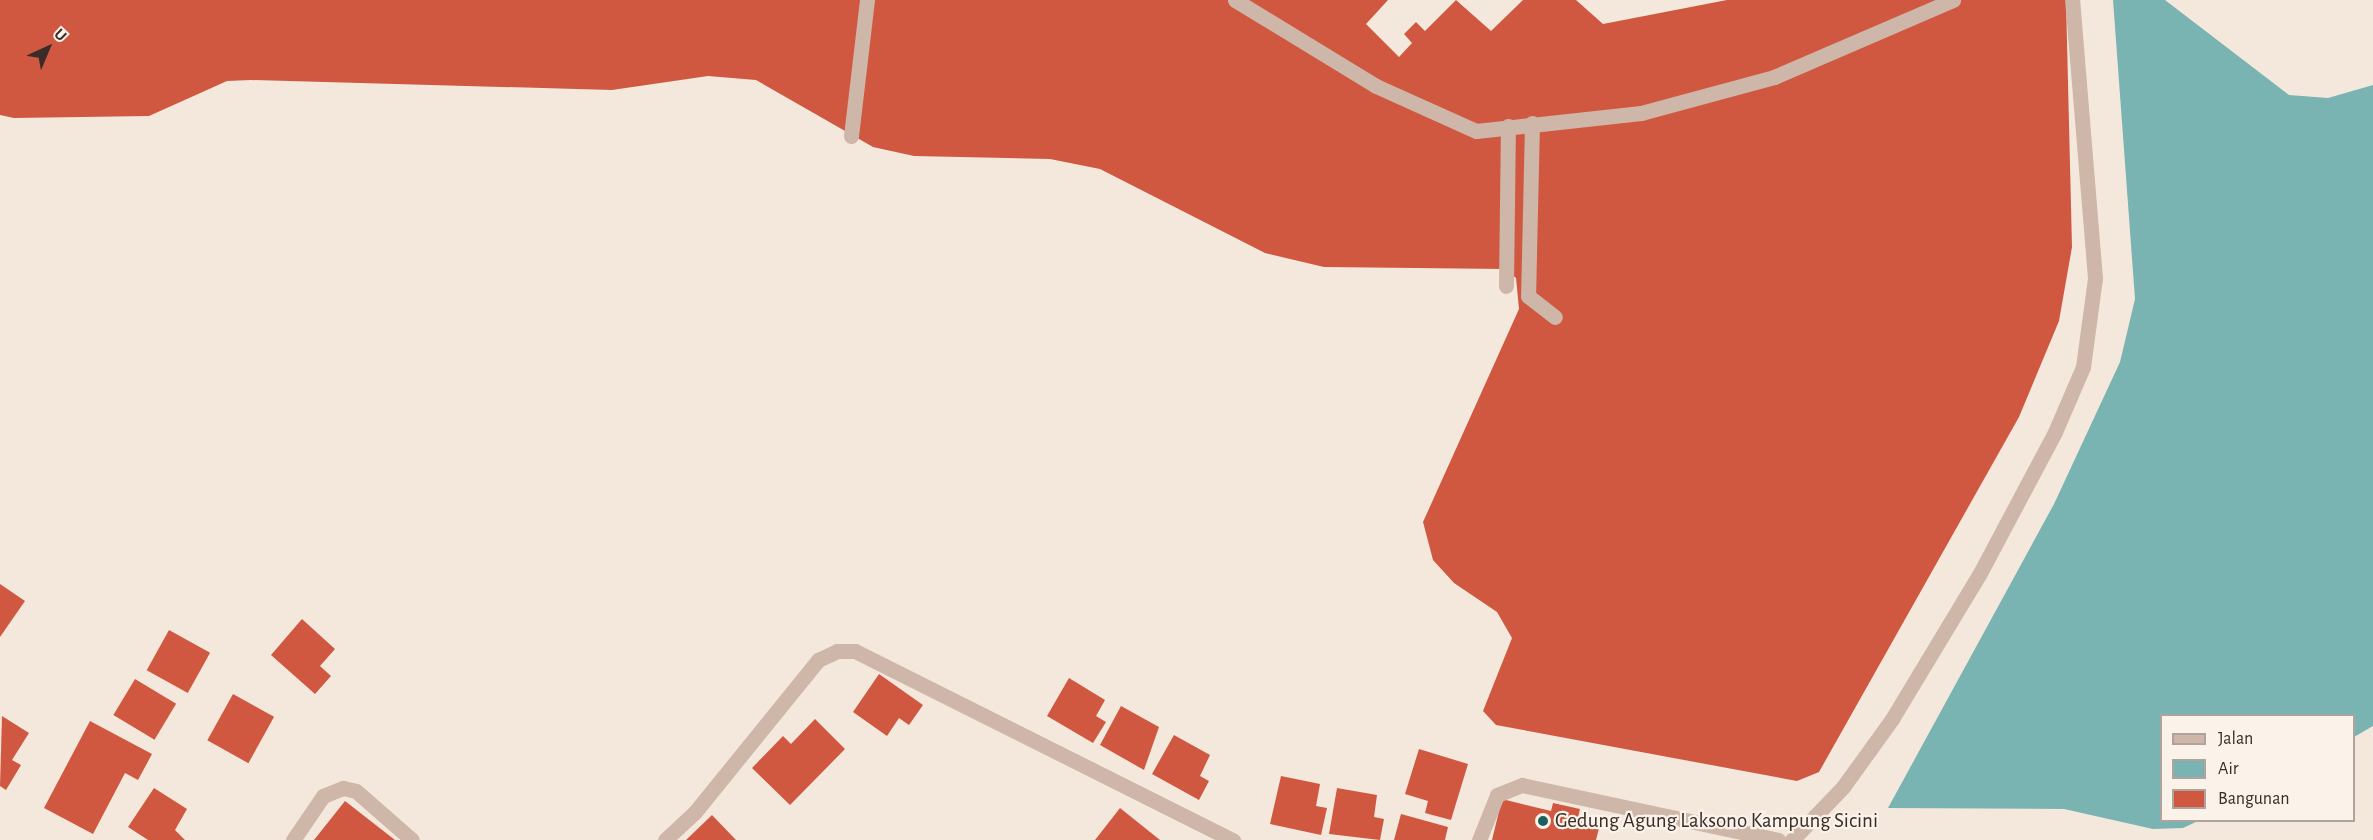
<!DOCTYPE html>
<style>
body{margin:0}
#map{position:relative;width:2373px;height:840px;overflow:hidden;background:#f4e8dd;font-family:"Alegreya Sans",sans-serif}
div>[style]{position:absolute}
[style*='--x']{left:calc(var(--x)*1px);top:calc(var(--y)*1px);width:calc(var(--w)*1px);rotate:calc(var(--a)*1deg)}
.water>*{inset:0;background:#7ab4b2}
.building>*{inset:0;background:#d05840;transform-origin:0 0}
.lane>*{height:15px;margin:-7.5px;padding:0 7.5px;transform-origin:7.5px;border-radius:7.5px;background:#ceb6a8}
.street>*{height:15px;margin:-7.5px;padding:0 7.5px;transform-origin:7.5px;border-radius:7.5px;background:#ceb6a8}
.dots>*{width:16px;height:16px;translate:-50% -50%;box-sizing:border-box;border:3px solid #fbf2ea;border-radius:50%}
span{translate:-50% -50%;white-space:nowrap;text-align:center;line-height:1.15;-webkit-text-stroke:4.5px #fbf2ea;paint-order:stroke}
.poi-label{font-size:21px;color:#3a2d29}
.left{translate:0 -50%;text-align:left}
.legend{position:absolute;left:2160px;top:714px;width:195px;height:108px;box-sizing:border-box;background:#fbf2ea;border:2px solid #aea39d;margin:0;padding:8px 10px;list-style:none;font-size:18px;color:#3a2d29}
.legend li{display:flex;align-items:center;gap:12px;height:30px}
.legend b{width:30px;border:2px solid #aea39d}
.north{position:absolute;left:18px;top:18px;width:60px;height:60px;-webkit-text-stroke:4px #fbf2ea;paint-order:stroke;rotate:44deg;font-size:16px;font-weight:700;line-height:24px;text-align:center;color:#3a2d29}
.north::after{content:'';display:block;margin:auto;width:21px;height:27px;background:#3a2d29;clip-path:polygon(50% 0,100% 100%,50% 72%,0 100%)}
</style>
<div id="map">
<div class="water">
<i style="clip-path:polygon(2113px 0,2165px 0,2289px 95px,2328px 98px,2373px 85px,2373px 726px,2354px 737px,2354px 716px,2162px 716px,2162px 820px,2198px 821px,2183px 828px,2153px 829px,2064px 809px,1888px 808px,2054px 504px,2120px 362px,2135px 299px)"></i>
</div>
<div class="building">
<i style="clip-path:polygon(0 0,1388px 0,1366px 24px,1399px 57px,1412px 43px,1404px 34px,1416px 22px,1425px 31px,1456px 0,1491px 31px,1523px 0,1576px 0,1603px 24px,1727px 0,2066px 0,2072px 247px,2059px 321px,2019px 417px,1819px 772px,1797px 781px,1496px 725px,1483px 711px,1512px 638px,1497px 612px,1454px 583px,1433px 560px,1423px 522px,1519px 309px,1516px 278px,1505px 269px,1324px 267px,1265px 253px,1100px 169px,1050px 159px,914px 156px,873px 147px,756px 80px,708px 76px,612px 90px,251px 80px,227px 81px,149px 116px,14px 118px,0 115px)"></i>
<i style="clip-path:polygon(0 584px,25px 601px,0 637px)"></i>
<i style="clip-path:polygon(302px 619px,335px 649px,320px 666px,331px 676px,315px 694px,271px 655px)"></i>
<i style="left:169px;top:630px;width:47px;height:46px;rotate:29deg"></i>
<i style="clip-path:polygon(879px 674px,923px 705px,909px 725px,899px 718px,887px 736px,853px 712px)"></i>
<i style="clip-path:polygon(1069px 678px,1105px 700px,1096px 716px,1106px 722px,1093px 743px,1047px 716px)"></i>
<i style="left:135px;top:679px;width:48px;height:42px;rotate:31deg"></i>
<i style="left:233px;top:694px;width:47px;height:53px;rotate:29deg"></i>
<i style="clip-path:polygon(1121px 706px,1159px 727px,1144px 770px,1100px 745px)"></i>
<i style="clip-path:polygon(2px 716px,29px 733px,12px 760px,21px 765px,6px 790px,0 786px)"></i>
<i style="clip-path:polygon(815px 719px,845px 749px,790px 805px,752px 768px,783px 736px,791px 744px)"></i>
<i style="clip-path:polygon(90px 721px,152px 754px,138px 780px,125px 773px,93px 834px,44px 808px)"></i>
<i style="clip-path:polygon(1174px 735px,1210px 755px,1200px 776px,1209px 781px,1199px 800px,1152px 774px)"></i>
<i style="clip-path:polygon(1419px 749px,1468px 764px,1451px 820px,1425px 813px,1428px 801px,1405px 794px)"></i>
<i style="clip-path:polygon(1281px 776px,1320px 784px,1316px 806px,1327px 808px,1321px 835px,1270px 824px)"></i>
<i style="clip-path:polygon(154px 788px,187px 809px,175px 830px,185px 840px,148px 840px,128px 827px)"></i>
<i style="clip-path:polygon(1337px 788px,1377px 795px,1374px 817px,1384px 819px,1380px 840px,1329px 834px)"></i>
<i style="clip-path:polygon(1502px 799px,1551px 811px,1553px 803px,1580px 809px,1578px 818px,1600px 824px,1596px 840px,1492px 840px)"></i>
<i style="clip-path:polygon(345px 801px,395px 840px,314px 840px)"></i>
<i style="clip-path:polygon(1120px 808px,1160px 840px,1095px 840px)"></i>
<i style="clip-path:polygon(1401px 814px,1448px 827px,1445px 840px,1394px 840px)"></i>
<i style="clip-path:polygon(712px 815px,736px 840px,686px 840px)"></i>
</div>
<div class="lane">
<i style="--x:1235;--y:0;--w:165;--a:31.4"></i>
<i style="--x:1376;--y:86;--w:110;--a:24.2"></i>
<i style="--x:1476;--y:131;--w:166;--a:-6.2"></i>
<i style="--x:1641;--y:113;--w:138;--a:-15.1"></i>
<i style="--x:1774;--y:77;--w:195;--a:-23.3"></i>
<i style="--x:1532;--y:123;--w:173;--a:91.3"></i>
<i style="--x:1528;--y:296;--w:34;--a:38"></i>
<i style="--x:851;--y:136;--w:137;--a:-83.3"></i>
<i style="--x:1506;--y:286;--w:160;--a:-89.3"></i>
</div>
<div class="street">
<i style="--x:293;--y:840;--w:53;--a:-55.7"></i>
<i style="--x:323;--y:796;--w:22;--a:-22"></i>
<i style="--x:343;--y:788;--w:13;--a:13"></i>
<i style="--x:356;--y:791;--w:74;--a:41.2"></i>
<i style="--x:665;--y:840;--w:41;--a:-43"></i>
<i style="--x:695;--y:812;--w:196;--a:-51"></i>
<i style="--x:818;--y:660;--w:21;--a:-25"></i>
<i style="--x:837;--y:651;--w:18;--a:0"></i>
<i style="--x:855;--y:651;--w:423;--a:26.6"></i>
<i style="--x:1479;--y:840;--w:48;--a:-68.2"></i>
<i style="--x:1497;--y:795;--w:27;--a:-22"></i>
<i style="--x:1522;--y:785;--w:262;--a:12.1"></i>
<i style="--x:1792;--y:840;--w:74;--a:-46.1"></i>
<i style="--x:1843;--y:787;--w:84;--a:-54.2"></i>
<i style="--x:1892;--y:719;--w:168;--a:-58.9"></i>
<i style="--x:1979;--y:575;--w:162;--a:-62"></i>
<i style="--x:2055;--y:432;--w:71;--a:-66.7"></i>
<i style="--x:2083;--y:367;--w:90;--a:-82.3"></i>
<i style="--x:2095;--y:278;--w:279;--a:-94.7"></i>
</div>
<div class="dots">
<i style="left:1543px;top:821px;background:#1a605f"></i>
</div>
<div class="poi-label">
<span class="left" style="left:1555px;top:821px">Gedung Agung Laksono Kampung Sicini</span>
</div>
<ul class="legend">
<li><b style="height:8px;background:#ceb6a8"></b>Jalan</li>
<li><b style="height:16px;background:#7ab4b2"></b>Air</li>
<li><b style="height:16px;background:#d05840"></b>Bangunan</li>
</ul>
<div class="north">U</div>
</div>
